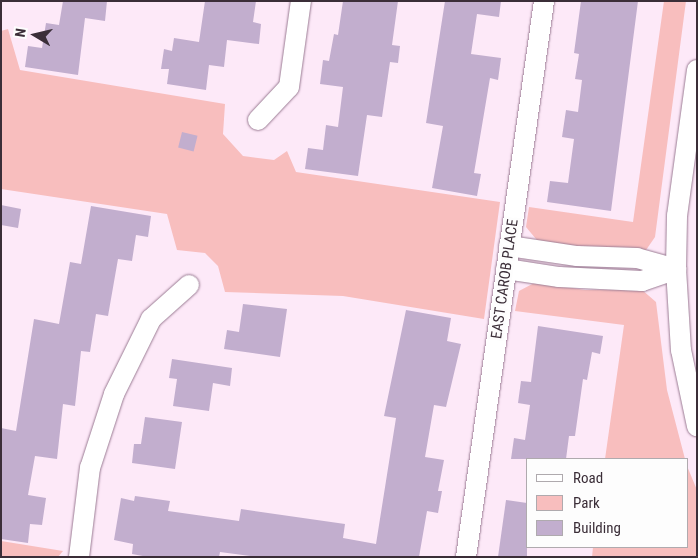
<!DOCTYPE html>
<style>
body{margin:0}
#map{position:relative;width:698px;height:558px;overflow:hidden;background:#fde9f8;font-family:"Roboto Condensed",sans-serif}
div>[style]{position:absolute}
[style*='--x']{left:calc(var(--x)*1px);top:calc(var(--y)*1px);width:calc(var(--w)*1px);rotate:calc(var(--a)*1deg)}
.green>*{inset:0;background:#f8bebe}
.building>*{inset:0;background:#c2aece;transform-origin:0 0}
.roads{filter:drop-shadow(0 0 1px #9b7c94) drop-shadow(0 0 1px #9b7c94)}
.street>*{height:20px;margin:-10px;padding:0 10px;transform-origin:10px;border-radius:10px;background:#fff}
span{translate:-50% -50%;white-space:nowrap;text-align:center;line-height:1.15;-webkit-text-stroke:5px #fdfdfd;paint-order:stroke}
.street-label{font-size:15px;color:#3b2e38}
.frame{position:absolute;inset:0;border:2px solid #3b2e38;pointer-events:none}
.legend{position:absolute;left:526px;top:458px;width:162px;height:90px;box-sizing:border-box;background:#fdfdfd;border:1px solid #afaaae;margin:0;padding:6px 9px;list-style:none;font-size:15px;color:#3b2e38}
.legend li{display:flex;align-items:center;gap:10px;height:25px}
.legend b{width:25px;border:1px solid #afaaae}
.north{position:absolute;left:10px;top:10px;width:50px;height:50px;-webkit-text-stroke:4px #fdfdfd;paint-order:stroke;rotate:279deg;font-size:14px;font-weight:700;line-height:20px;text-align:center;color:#3b2e38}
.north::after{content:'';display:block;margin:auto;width:18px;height:22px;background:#3b2e38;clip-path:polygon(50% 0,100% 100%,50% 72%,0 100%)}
</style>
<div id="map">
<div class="green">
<i style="clip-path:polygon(664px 1px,686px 1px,655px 237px,644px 253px,541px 245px,526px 227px,529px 207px,633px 222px)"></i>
<i style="clip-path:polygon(8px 29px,20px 70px,225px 104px,223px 134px,243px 156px,274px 160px,287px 151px,296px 172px,500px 202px,484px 319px,343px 296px,225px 292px,218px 266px,205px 253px,177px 250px,167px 214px,1px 189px,1px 31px)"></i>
<i style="clip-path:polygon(536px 282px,585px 290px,641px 289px,656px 302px,667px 390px,685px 459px,605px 459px,624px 325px,515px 311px,519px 291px)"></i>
<i style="clip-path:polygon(687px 466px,697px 490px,697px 557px,592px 557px,593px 547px,687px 547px)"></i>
<i style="clip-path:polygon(1px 541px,63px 551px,58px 557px,1px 557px)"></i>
</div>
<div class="building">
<i style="clip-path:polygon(63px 1px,107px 1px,105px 21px,85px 18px,78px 75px,25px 67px,28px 46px,42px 48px,46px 23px,59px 25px)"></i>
<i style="clip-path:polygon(205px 1px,256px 1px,253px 22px,261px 24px,259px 44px,227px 40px,224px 67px,209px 65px,206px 90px,167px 84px,169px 69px,161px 69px,164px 49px,172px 51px,174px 38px,199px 42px)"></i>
<i style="clip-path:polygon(343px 1px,398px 1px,392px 45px,400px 46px,398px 63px,390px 62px,382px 117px,367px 115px,358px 176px,305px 169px,308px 148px,323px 150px,326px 125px,338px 127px,343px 87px,320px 84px,323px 60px,329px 61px,334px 34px,338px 35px)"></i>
<i style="clip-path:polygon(445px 1px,501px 1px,499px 17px,477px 14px,471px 54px,501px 58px,498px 80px,490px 78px,474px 173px,481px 174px,477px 196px,432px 188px,443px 126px,426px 123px)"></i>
<i style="clip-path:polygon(581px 1px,638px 1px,611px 211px,547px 202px,550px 181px,568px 183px,574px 139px,562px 137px,566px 110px,578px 112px,582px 80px,575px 79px,579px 54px,574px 53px)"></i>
<i style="left:182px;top:132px;width:16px;height:16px;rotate:14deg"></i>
<i style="clip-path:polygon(1px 205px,21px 209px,18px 228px,1px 225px)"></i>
<i style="clip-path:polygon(91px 206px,151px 216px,148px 237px,136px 235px,132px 261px,118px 259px,108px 316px,96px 314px,90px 352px,81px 351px,75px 406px,63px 404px,57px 459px,35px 456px,28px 495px,46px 498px,42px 525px,30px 524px,28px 543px,1px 539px,1px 428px,16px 431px,34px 319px,59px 324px,70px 262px,81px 264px)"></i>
<i style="clip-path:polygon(243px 304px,287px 309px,280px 357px,224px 349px,227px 330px,239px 332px)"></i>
<i style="clip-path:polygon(406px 310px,451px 318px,447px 341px,461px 344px,446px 407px,434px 405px,425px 457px,444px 460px,438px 491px,442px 491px,438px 513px,427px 511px,419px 557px,257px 557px,220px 552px,219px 557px,148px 557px,132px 554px,133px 544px,114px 540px,121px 498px,134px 501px,135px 496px,170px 501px,168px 511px,239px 521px,241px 509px,345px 524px,343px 538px,376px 544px,396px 418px,384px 416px)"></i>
<i style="clip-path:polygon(538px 326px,603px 336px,600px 354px,592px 352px,587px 380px,583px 379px,575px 436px,569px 436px,566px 459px,511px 459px,514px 438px,525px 440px,530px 405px,518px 403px,521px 381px,531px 382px)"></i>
<i style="clip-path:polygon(172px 359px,232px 368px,230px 386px,213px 383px,209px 411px,173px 406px,177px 379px,169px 378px)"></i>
<i style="clip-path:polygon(145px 417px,182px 422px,175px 469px,132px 463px,134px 444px,141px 444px)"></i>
<i style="clip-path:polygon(506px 500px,527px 503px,527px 557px,498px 557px)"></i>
</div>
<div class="roads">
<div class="street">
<i style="--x:697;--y:70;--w:147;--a:97.8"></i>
<i style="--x:677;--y:216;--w:53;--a:91.1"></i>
<i style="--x:676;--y:269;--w:81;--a:86.5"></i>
<i style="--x:681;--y:350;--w:78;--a:78.1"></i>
<i style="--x:258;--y:120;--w:45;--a:-46.8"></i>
<i style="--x:289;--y:87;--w:87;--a:-82.1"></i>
<i style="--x:509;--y:246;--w:69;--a:8.4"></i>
<i style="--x:577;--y:256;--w:60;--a:1.9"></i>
<i style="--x:637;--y:258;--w:41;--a:15.8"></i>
<i style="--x:506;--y:269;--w:54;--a:8.6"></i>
<i style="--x:559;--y:277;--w:83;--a:2.8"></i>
<i style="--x:642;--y:281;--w:36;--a:-19"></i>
<i style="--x:79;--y:557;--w:90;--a:-83"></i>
<i style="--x:90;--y:468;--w:78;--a:-72"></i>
<i style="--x:114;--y:394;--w:84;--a:-63.7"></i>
<i style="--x:151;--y:319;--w:51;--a:-41.8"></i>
<i style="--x:466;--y:557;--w:561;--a:-82.01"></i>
</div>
</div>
<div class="street-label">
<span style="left:505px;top:279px;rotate:-82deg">EAST CAROB PLACE</span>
</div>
<div class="frame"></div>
<ul class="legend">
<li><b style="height:6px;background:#fff"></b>Road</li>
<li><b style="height:14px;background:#f8bebe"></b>Park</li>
<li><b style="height:14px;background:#c2aece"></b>Building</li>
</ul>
<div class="north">N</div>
</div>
